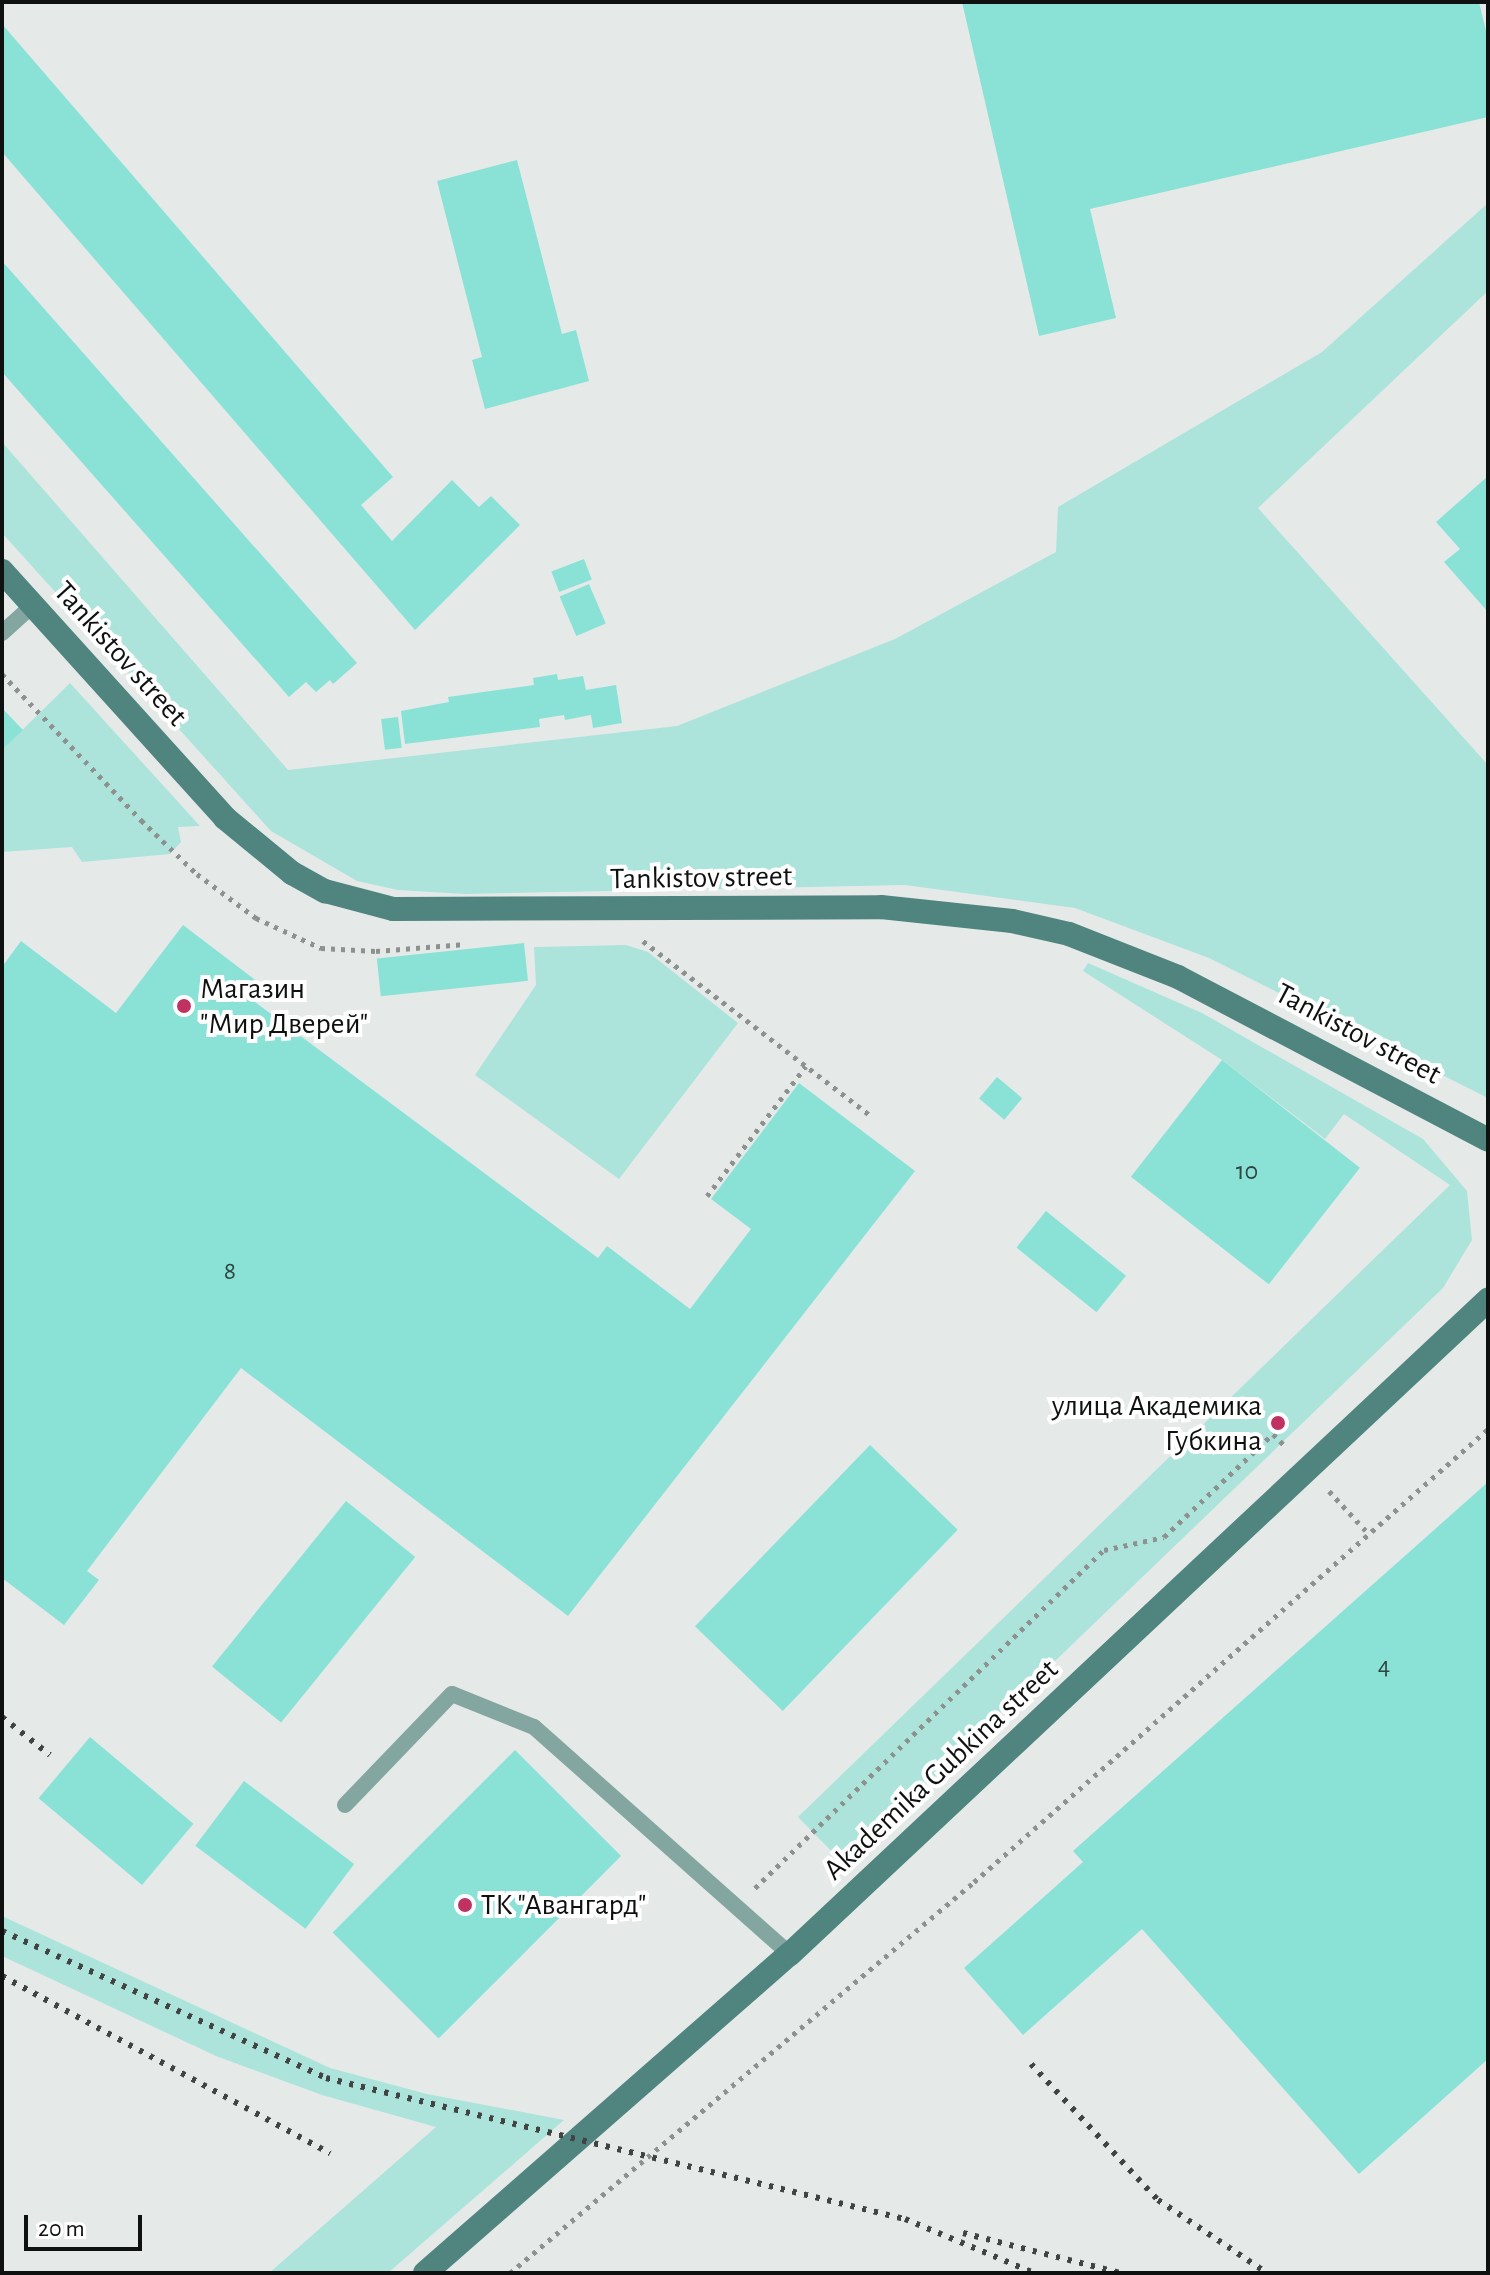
<!DOCTYPE html>
<meta charset="utf-8">
<style>
body{margin:0}
#map{position:relative;width:1490px;height:2275px;overflow:hidden;background:#e5eae9;font-family:"Alegreya Sans",sans-serif}
div>[style]{position:absolute}
[style*='--x']{left:calc(var(--x)*1px);top:calc(var(--y)*1px);width:calc(var(--w)*1px);rotate:calc(var(--a)*1deg)}
.green>*{inset:0;background:#ace4dc}
.building>*{inset:0;background:#8ae2d6;transform-origin:0 0}
.path>*{height:5px;margin-top:-2.5px;transform-origin:0;background:repeating-linear-gradient(90deg,#8d9190 0 4px,transparent 0 10px)}
.lane>*{height:16px;margin:-8px;padding:0 8px;transform-origin:8px;border-radius:8px;background:#83a6a1}
.secondary>*{height:24px;margin:-12px;padding:0 12px;transform-origin:12px;border-radius:12px;background:#4f857e}
.rail>*{height:6px;margin-top:-3px;transform-origin:0;background:repeating-linear-gradient(90deg,#424444 0 4px,transparent 0 12px)}
.dots>*{width:22px;height:22px;translate:-50% -50%;box-sizing:border-box;border:4px solid #fff;border-radius:50%}
span{translate:-50% -50%;white-space:nowrap;text-align:center;line-height:1.15;-webkit-text-stroke:8px #fff;paint-order:stroke}
.number-label{font-size:26px;color:#2e4442}
.number-label span{-webkit-text-stroke-width:0}
.street-label{font-size:30px;color:#0f1010}
.poi-label{font-size:30px;color:#0f1010}
.left{translate:0 -50%;text-align:left}
.right{translate:-100% -50%;text-align:right}
.frame{position:absolute;inset:0;border:4px solid #0f1010;pointer-events:none}
.scale{position:absolute;left:24px;top:2215px;width:118px;height:36px;box-sizing:border-box;border:4px solid #0f1010;border-top:0;padding-left:10px;font-size:24px;line-height:28px;white-space:nowrap;color:#0f1010;-webkit-text-stroke:6px #fff;paint-order:stroke}
</style>
<div id="map">
<div class="green">
<i style="clip-path:polygon(1488px 203px,1488px 291px,1258px 508px,1488px 765px,1488px 1098px,1209px 958px,1075px 908px,905px 885px,465px 894px,398px 890px,357px 881px,271px 831px,2px 533px,2px 442px,288px 770px,677px 726px,895px 639px,1056px 552px,1058px 507px,1322px 352px)"></i>
<i style="clip-path:polygon(70px 683px,200px 826px,178px 827px,181px 842px,170px 854px,82px 862px,72px 847px,2px 852px,2px 750px)"></i>
<i style="clip-path:polygon(626px 945px,648px 952px,738px 1023px,619px 1179px,475px 1075px,536px 985px,534px 947px)"></i>
<i style="clip-path:polygon(1088px 963px,1202px 1013px,1423px 1139px,1467px 1191px,1472px 1240px,1443px 1288px,844px 1864px,798px 1817px,1450px 1185px,1344px 1114px,1325px 1139px,1222px 1060px,1083px 971px)"></i>
<i style="clip-path:polygon(2px 1916px,330px 2068px,427px 2094px,564px 2120px,388px 2273px,269px 2273px,436px 2127px,322px 2095px,216px 2056px,2px 1956px)"></i>
</div>
<div class="building">
<i style="clip-path:polygon(962px 2px,1479px 2px,1488px 39px,1488px 117px,1090px 209px,1116px 318px,1039px 336px)"></i>
<i style="clip-path:polygon(2px 24px,393px 477px,361px 505px,392px 541px,452px 480px,479px 507px,491px 496px,520px 525px,415px 630px,2px 152px)"></i>
<i style="clip-path:polygon(517px 160px,562px 334px,576px 330px,589px 381px,485px 409px,472px 360px,482px 357px,437px 181px)"></i>
<i style="clip-path:polygon(2px 261px,357px 663px,333px 684px,330px 680px,316px 692px,306px 682px,289px 697px,2px 372px)"></i>
<i style="clip-path:polygon(1488px 476px,1488px 612px,1444px 562px,1460px 549px,1436px 522px)"></i>
<i style="left:584px;top:559px;width:22px;height:35px;rotate:69deg"></i>
<i style="left:589px;top:584px;width:43px;height:32px;rotate:67deg"></i>
<i style="clip-path:polygon(557px 674px,558px 680px,583px 676px,586px 690px,616px 685px,622px 723px,593px 728px,591px 715px,565px 720px,564px 715px,539px 719px,540px 727px,405px 744px,401px 711px,449px 702px,448px 697px,534px 685px,533px 678px)"></i>
<i style="clip-path:polygon(2px 708px,23px 730px,2px 750px)"></i>
<i style="left:398px;top:717px;width:31px;height:17px;rotate:83deg"></i>
<i style="clip-path:polygon(183px 925px,262px 985px,251px 999px,598px 1258px,607px 1246px,690px 1309px,751px 1229px,711px 1199px,799px 1083px,915px 1171px,568px 1616px,241px 1368px,87px 1571px,99px 1580px,64px 1625px,2px 1578px,2px 967px,21px 941px,116px 1013px)"></i>
<i style="left:524px;top:943px;width:38px;height:148px;rotate:84deg"></i>
<i style="left:1222px;top:1060px;width:175px;height:148px;rotate:38deg"></i>
<i style="left:997px;top:1077px;width:33px;height:28px;rotate:40deg"></i>
<i style="left:1046px;top:1211px;width:103px;height:47px;rotate:39deg"></i>
<i style="left:870px;top:1445px;width:122px;height:252px;rotate:44deg"></i>
<i style="clip-path:polygon(1488px 1482px,1488px 2059px,1359px 2174px,1142px 1929px,1023px 2035px,964px 1968px,1083px 1862px,1073px 1851px)"></i>
<i style="left:346px;top:1501px;width:89px;height:213px;rotate:39deg"></i>
<i style="left:90px;top:1737px;width:135px;height:80px;rotate:40deg"></i>
<i style="left:515px;top:1750px;width:150px;height:258px;rotate:45deg"></i>
<i style="left:244px;top:1781px;width:138px;height:81px;rotate:37deg"></i>
</div>
<div class="path">
<i style="--x:2;--y:674;--w:202;--a:46.4"></i>
<i style="--x:141;--y:820;--w:78;--a:44"></i>
<i style="--x:197;--y:874;--w:74;--a:36.7"></i>
<i style="--x:256;--y:918;--w:72;--a:24.8"></i>
<i style="--x:321;--y:948;--w:55;--a:3.1"></i>
<i style="--x:376;--y:951;--w:90;--a:-4.4"></i>
<i style="--x:643;--y:941;--w:287;--a:37.5"></i>
<i style="--x:707;--y:1196;--w:163;--a:-52.7"></i>
<i style="--x:1329;--y:1491;--w:59;--a:47.1"></i>
<i style="--x:755;--y:1888;--w:486;--a:-44.1"></i>
<i style="--x:1104;--y:1550;--w:61;--a:-12.2"></i>
<i style="--x:1164;--y:1537;--w:150;--a:-43.4"></i>
<i style="--x:1273;--y:1434;--w:17;--a:45"></i>
<i style="--x:510;--y:2273;--w:607;--a:-40.12"></i>
<i style="--x:974;--y:1882;--w:685;--a:-41.39"></i>
</div>
<div class="lane">
<i style="--x:2;--y:633;--w:42;--a:-42.1"></i>
<i style="--x:345;--y:1805;--w:154;--a:-46.1"></i>
<i style="--x:452;--y:1694;--w:88;--a:21.9"></i>
<i style="--x:534;--y:1727;--w:342;--a:41.6"></i>
</div>
<div class="secondary">
<i style="--x:2;--y:571;--w:333;--a:47.9"></i>
<i style="--x:225;--y:818;--w:87;--a:39.4"></i>
<i style="--x:292;--y:873;--w:38;--a:29"></i>
<i style="--x:325;--y:891;--w:70;--a:14.8"></i>
<i style="--x:393;--y:909;--w:488;--a:-0.2"></i>
<i style="--x:881;--y:907;--w:132;--a:6.1"></i>
<i style="--x:1012;--y:921;--w:58;--a:12.8"></i>
<i style="--x:1069;--y:934;--w:117;--a:21.5"></i>
<i style="--x:1178;--y:977;--w:350;--a:27.7"></i>
<i style="--x:425;--y:2273;--w:485;--a:-41.2"></i>
<i style="--x:790;--y:1954;--w:957;--a:-43.14"></i>
</div>
<div class="rail">
<i style="--x:2;--y:1717;--w:61;--a:38.4"></i>
<i style="--x:2;--y:1931;--w:356;--a:24.4"></i>
<i style="--x:326;--y:2078;--w:596;--a:13.69"></i>
<i style="--x:905;--y:2219;--w:140;--a:22.7"></i>
<i style="--x:2;--y:1976;--w:373;--a:28.4"></i>
<i style="--x:1031;--y:2064;--w:186;--a:47"></i>
<i style="--x:1158;--y:2200;--w:131;--a:33.8"></i>
<i style="--x:963;--y:2233;--w:162;--a:14.3"></i>
</div>
<div class="dots">
<i style="left:184px;top:1006px;background:#c03262"></i>
<i style="left:1278px;top:1423px;background:#c03262"></i>
<i style="left:465px;top:1905px;background:#c03262"></i>
</div>
<div class="number-label">
<span style="left:1247px;top:1172px">10</span>
<span style="left:230px;top:1272px">8</span>
<span style="left:1384px;top:1667px">4</span>
</div>
<div class="street-label">
<span style="left:120px;top:654px;rotate:48deg">Tankistov street</span>
<span style="left:701px;top:878px;rotate:-1deg">Tankistov street</span>
<span style="left:1358px;top:1034px;rotate:28deg">Tankistov street</span>
<span style="left:941px;top:1770px;rotate:-43deg">Akademika Gubkina street</span>
</div>
<div class="poi-label">
<span class="left" style="left:200px;top:1006px">Магазин<br>"Мир Дверей"</span>
<span class="right" style="left:1262px;top:1423px">улица Академика<br>Губкина</span>
<span class="left" style="left:481px;top:1905px">ТК "Авангард"</span>
</div>
<div class="frame"></div>
<div class="scale">20 m</div>
</div>
